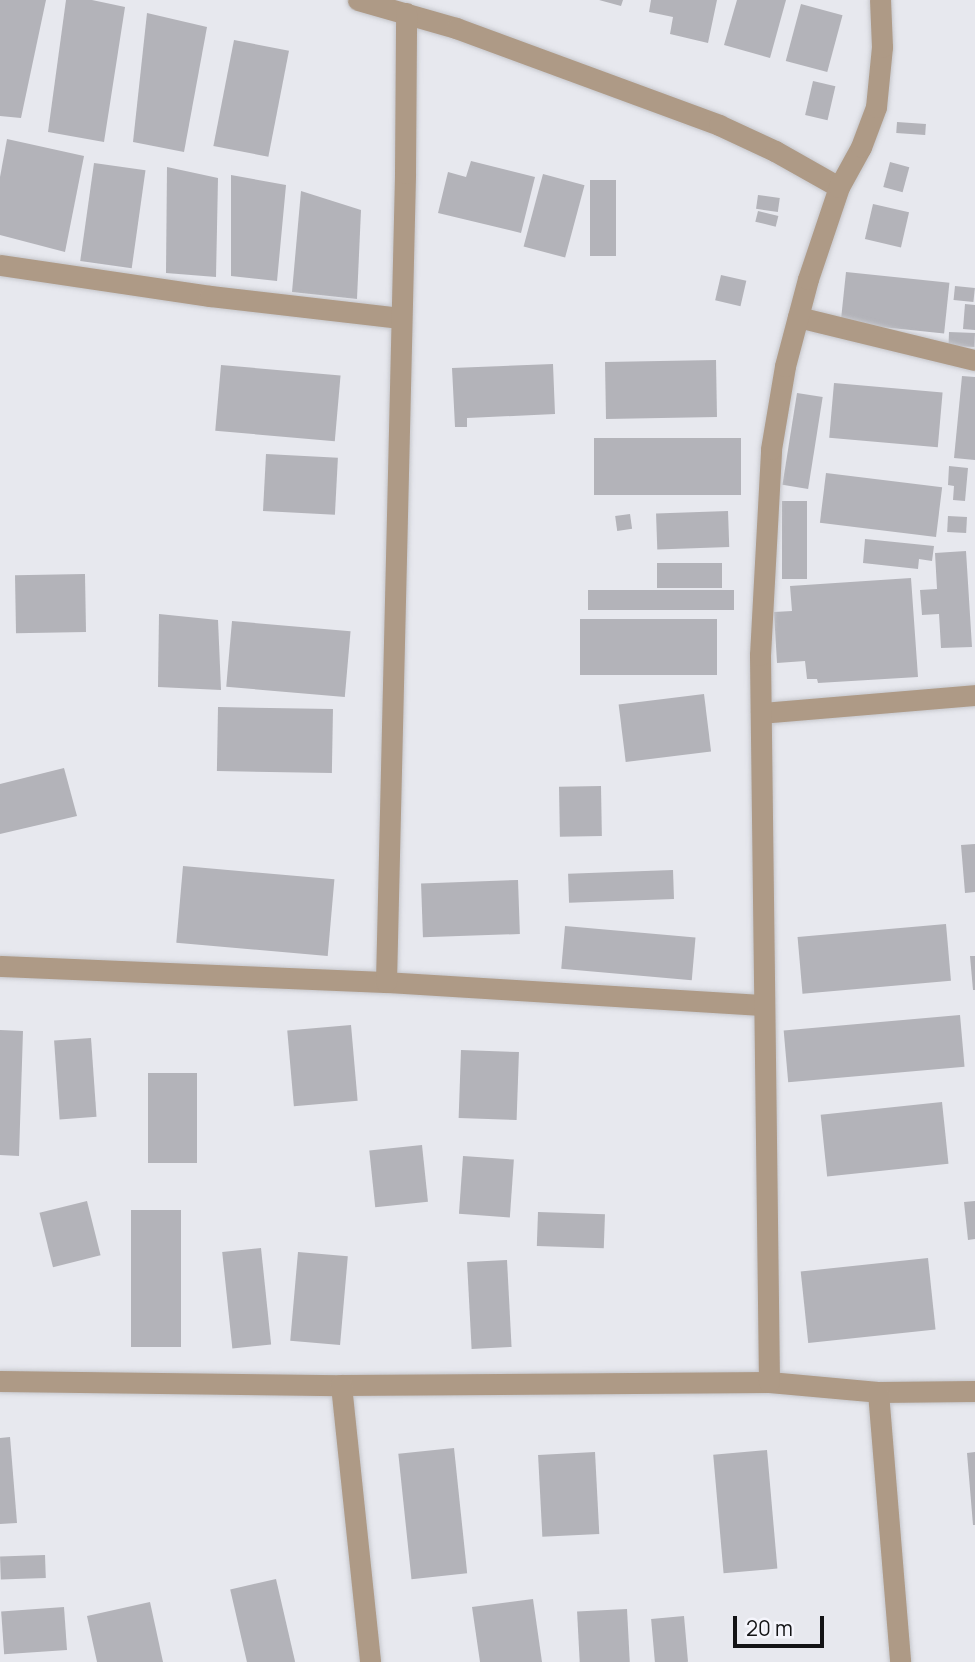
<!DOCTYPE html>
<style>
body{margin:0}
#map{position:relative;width:975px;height:1662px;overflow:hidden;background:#e7e8ee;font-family:Manrope,sans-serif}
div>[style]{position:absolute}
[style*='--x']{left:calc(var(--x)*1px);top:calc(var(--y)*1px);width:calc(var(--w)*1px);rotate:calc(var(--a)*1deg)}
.building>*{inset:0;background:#b3b3b9;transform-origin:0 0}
.roads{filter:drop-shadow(0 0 2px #c5c6cb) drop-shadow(0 0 2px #c5c6cb)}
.street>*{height:21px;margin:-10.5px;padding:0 10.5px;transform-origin:10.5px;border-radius:10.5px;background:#ae9a86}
span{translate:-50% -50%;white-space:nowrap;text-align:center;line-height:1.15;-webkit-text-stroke:5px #f5f5fc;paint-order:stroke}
.scale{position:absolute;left:733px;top:1616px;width:91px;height:32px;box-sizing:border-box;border:4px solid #131315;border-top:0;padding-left:9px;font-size:21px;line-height:24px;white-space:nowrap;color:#131315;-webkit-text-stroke:5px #f5f5fc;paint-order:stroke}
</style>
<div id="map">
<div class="building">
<i style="clip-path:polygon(0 0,46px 0,21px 118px,0 116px)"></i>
<i style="clip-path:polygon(66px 0,92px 0,125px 7px,104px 142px,48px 132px)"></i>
<i style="clip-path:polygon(599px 0,623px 0,621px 6px)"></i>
<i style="clip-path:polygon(651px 0,717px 0,708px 43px,670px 34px,673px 17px,649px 12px)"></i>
<i style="clip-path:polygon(737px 0,786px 0,770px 58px,724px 45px)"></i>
<i style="left:801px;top:4px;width:43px;height:59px;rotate:15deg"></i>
<i style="clip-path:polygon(147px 13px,207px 27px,184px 152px,133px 142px)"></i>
<i style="left:234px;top:40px;width:56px;height:108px;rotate:11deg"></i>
<i style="left:813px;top:81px;width:23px;height:35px;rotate:13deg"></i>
<i style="left:897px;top:122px;width:29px;height:11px;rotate:4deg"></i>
<i style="clip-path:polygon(7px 139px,84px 156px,65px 252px,0 235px,0 177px)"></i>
<i style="clip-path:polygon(471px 161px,535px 177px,521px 233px,438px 213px,448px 172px,466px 177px)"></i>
<i style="left:890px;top:162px;width:20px;height:26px;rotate:15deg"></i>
<i style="left:94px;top:163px;width:52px;height:99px;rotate:8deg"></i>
<i style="clip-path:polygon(167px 167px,218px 178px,216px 277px,166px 273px)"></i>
<i style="left:543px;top:174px;width:43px;height:75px;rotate:15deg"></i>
<i style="clip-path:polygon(231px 175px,286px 185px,277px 281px,231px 276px)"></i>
<i style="left:590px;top:180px;width:26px;height:76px"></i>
<i style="clip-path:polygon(301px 191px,361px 210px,357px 299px,292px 292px)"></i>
<i style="left:758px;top:195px;width:22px;height:14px;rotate:8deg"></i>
<i style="left:873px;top:204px;width:37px;height:36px;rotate:13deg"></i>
<i style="left:758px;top:211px;width:21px;height:11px;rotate:14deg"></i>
<i style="left:846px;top:272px;width:104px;height:51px;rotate:6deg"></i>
<i style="left:721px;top:275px;width:26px;height:26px;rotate:13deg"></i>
<i style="left:955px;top:286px;width:20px;height:14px;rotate:6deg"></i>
<i style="clip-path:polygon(965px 304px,975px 305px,975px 330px,963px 329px)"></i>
<i style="left:949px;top:332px;width:26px;height:14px;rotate:2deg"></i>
<i style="left:716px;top:360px;width:57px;height:111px;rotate:89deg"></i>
<i style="clip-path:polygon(553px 364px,555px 414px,467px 418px,467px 427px,455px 427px,452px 368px)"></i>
<i style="left:221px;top:365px;width:120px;height:66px;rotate:5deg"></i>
<i style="clip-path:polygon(962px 376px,975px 377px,975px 460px,954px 458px)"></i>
<i style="left:834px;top:383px;width:109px;height:55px;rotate:5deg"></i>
<i style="left:797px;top:393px;width:26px;height:93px;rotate:9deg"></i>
<i style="left:594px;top:438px;width:147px;height:57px"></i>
<i style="left:266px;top:454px;width:72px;height:57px;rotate:3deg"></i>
<i style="clip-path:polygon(949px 466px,968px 468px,965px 501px,953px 500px,954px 486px,948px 485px)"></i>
<i style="left:826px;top:473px;width:117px;height:50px;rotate:7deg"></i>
<i style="left:782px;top:501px;width:25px;height:78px"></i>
<i style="left:728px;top:511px;width:36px;height:72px;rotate:88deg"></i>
<i style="left:630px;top:514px;width:15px;height:15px;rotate:82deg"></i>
<i style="left:948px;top:516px;width:19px;height:16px;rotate:3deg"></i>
<i style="clip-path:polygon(865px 539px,934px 546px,932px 561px,919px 559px,918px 569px,863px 563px)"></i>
<i style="clip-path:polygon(966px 551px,972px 647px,941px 648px,939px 614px,922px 615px,920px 590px,937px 589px,935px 553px)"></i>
<i style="left:657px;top:563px;width:65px;height:25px"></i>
<i style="left:85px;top:574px;width:58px;height:70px;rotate:89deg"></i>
<i style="clip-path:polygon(911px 578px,918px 677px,818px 683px,817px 679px,807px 679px,805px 661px,777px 663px,774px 612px,792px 611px,790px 586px)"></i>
<i style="left:588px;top:590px;width:146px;height:20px"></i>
<i style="clip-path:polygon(159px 614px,218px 620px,221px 690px,158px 687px)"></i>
<i style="left:580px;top:619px;width:137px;height:56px"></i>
<i style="left:232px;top:621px;width:119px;height:66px;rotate:5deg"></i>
<i style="left:704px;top:694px;width:58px;height:86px;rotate:83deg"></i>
<i style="left:218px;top:707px;width:115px;height:64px;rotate:1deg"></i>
<i style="clip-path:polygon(64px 768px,77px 816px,0 834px,0 784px)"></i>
<i style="left:601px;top:786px;width:50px;height:42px;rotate:89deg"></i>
<i style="clip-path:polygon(975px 844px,975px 892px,965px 893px,961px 845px)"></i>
<i style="left:183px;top:866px;width:152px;height:77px;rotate:5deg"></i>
<i style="left:673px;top:870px;width:29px;height:105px;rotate:88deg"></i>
<i style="left:518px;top:880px;width:54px;height:97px;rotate:88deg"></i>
<i style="left:946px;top:924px;width:57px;height:149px;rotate:85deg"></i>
<i style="left:565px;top:926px;width:131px;height:43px;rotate:5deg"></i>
<i style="clip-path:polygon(970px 956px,975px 956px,975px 990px,973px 990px)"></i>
<i style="left:960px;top:1015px;width:52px;height:177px;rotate:85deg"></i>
<i style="left:351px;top:1025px;width:76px;height:64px;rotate:85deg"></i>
<i style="clip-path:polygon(0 1030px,23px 1031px,19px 1156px,0 1155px)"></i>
<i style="left:91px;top:1038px;width:79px;height:37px;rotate:86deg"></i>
<i style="left:461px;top:1050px;width:58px;height:68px;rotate:2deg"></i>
<i style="left:148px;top:1073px;width:49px;height:90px"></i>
<i style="left:942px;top:1102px;width:62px;height:122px;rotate:84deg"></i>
<i style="left:422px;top:1145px;width:57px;height:53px;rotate:84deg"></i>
<i style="left:463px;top:1156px;width:51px;height:58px;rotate:4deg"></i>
<i style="left:87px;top:1201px;width:56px;height:49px;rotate:76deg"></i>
<i style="clip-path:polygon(975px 1201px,975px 1239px,968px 1240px,964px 1202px)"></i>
<i style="left:131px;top:1210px;width:50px;height:137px"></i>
<i style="left:538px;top:1212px;width:67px;height:34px;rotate:2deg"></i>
<i style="left:261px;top:1248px;width:97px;height:39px;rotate:84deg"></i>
<i style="left:298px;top:1252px;width:50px;height:89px;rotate:5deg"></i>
<i style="left:928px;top:1258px;width:72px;height:128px;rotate:84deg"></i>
<i style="left:507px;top:1260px;width:87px;height:40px;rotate:87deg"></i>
<i style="clip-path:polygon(10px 1437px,17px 1523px,0 1524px,0 1438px)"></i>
<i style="left:454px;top:1448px;width:126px;height:56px;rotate:84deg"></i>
<i style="left:767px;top:1450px;width:119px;height:54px;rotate:85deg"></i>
<i style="left:595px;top:1452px;width:82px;height:57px;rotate:87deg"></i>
<i style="clip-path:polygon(975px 1452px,975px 1525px,973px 1525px,967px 1453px)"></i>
<i style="left:45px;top:1555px;width:23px;height:45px;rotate:88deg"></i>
<i style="left:276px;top:1579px;width:85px;height:47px;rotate:77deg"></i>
<i style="clip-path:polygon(533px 1599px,542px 1662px,480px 1662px,472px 1607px)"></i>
<i style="clip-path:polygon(150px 1602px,163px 1662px,97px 1662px,87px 1616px)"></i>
<i style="left:64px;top:1607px;width:43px;height:63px;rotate:86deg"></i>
<i style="left:627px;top:1609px;width:53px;height:50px;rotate:87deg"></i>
<i style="left:684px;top:1616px;width:46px;height:33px;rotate:85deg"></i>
</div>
<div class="roads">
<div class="street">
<i style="--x:358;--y:0;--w:102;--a:15.9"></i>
<i style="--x:456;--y:28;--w:280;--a:20.2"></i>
<i style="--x:719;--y:125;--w:62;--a:24.9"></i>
<i style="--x:775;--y:151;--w:73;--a:29.4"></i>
<i style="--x:0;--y:265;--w:212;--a:8.4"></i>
<i style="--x:210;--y:296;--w:192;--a:6.6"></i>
<i style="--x:798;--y:317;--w:182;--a:13.7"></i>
<i style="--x:761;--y:713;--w:215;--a:-4.8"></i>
<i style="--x:0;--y:966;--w:386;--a:2.4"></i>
<i style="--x:386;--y:982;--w:378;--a:3.5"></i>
<i style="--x:386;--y:982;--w:809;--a:-88.65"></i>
<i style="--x:405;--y:173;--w:160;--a:-89.6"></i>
<i style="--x:0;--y:1381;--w:341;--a:0.7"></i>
<i style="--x:341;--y:1385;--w:428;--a:-0.4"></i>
<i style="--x:769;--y:1382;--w:109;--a:5.2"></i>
<i style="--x:878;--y:1392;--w:97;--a:-0.6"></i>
<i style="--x:769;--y:1382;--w:727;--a:-90.71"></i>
<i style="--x:760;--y:655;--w:206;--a:-86.9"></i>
<i style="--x:771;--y:449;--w:84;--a:-80.4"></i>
<i style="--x:785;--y:366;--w:90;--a:-75.2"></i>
<i style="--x:808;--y:279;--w:97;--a:-71.4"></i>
<i style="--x:839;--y:187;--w:46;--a:-61.2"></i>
<i style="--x:861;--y:147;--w:43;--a:-69.4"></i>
<i style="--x:876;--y:107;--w:60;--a:-84.3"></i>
<i style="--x:882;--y:47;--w:47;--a:-92.4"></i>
<i style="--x:341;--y:1385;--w:279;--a:84"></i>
<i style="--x:878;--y:1392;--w:271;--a:85.3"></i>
</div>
</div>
<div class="scale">20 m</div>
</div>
